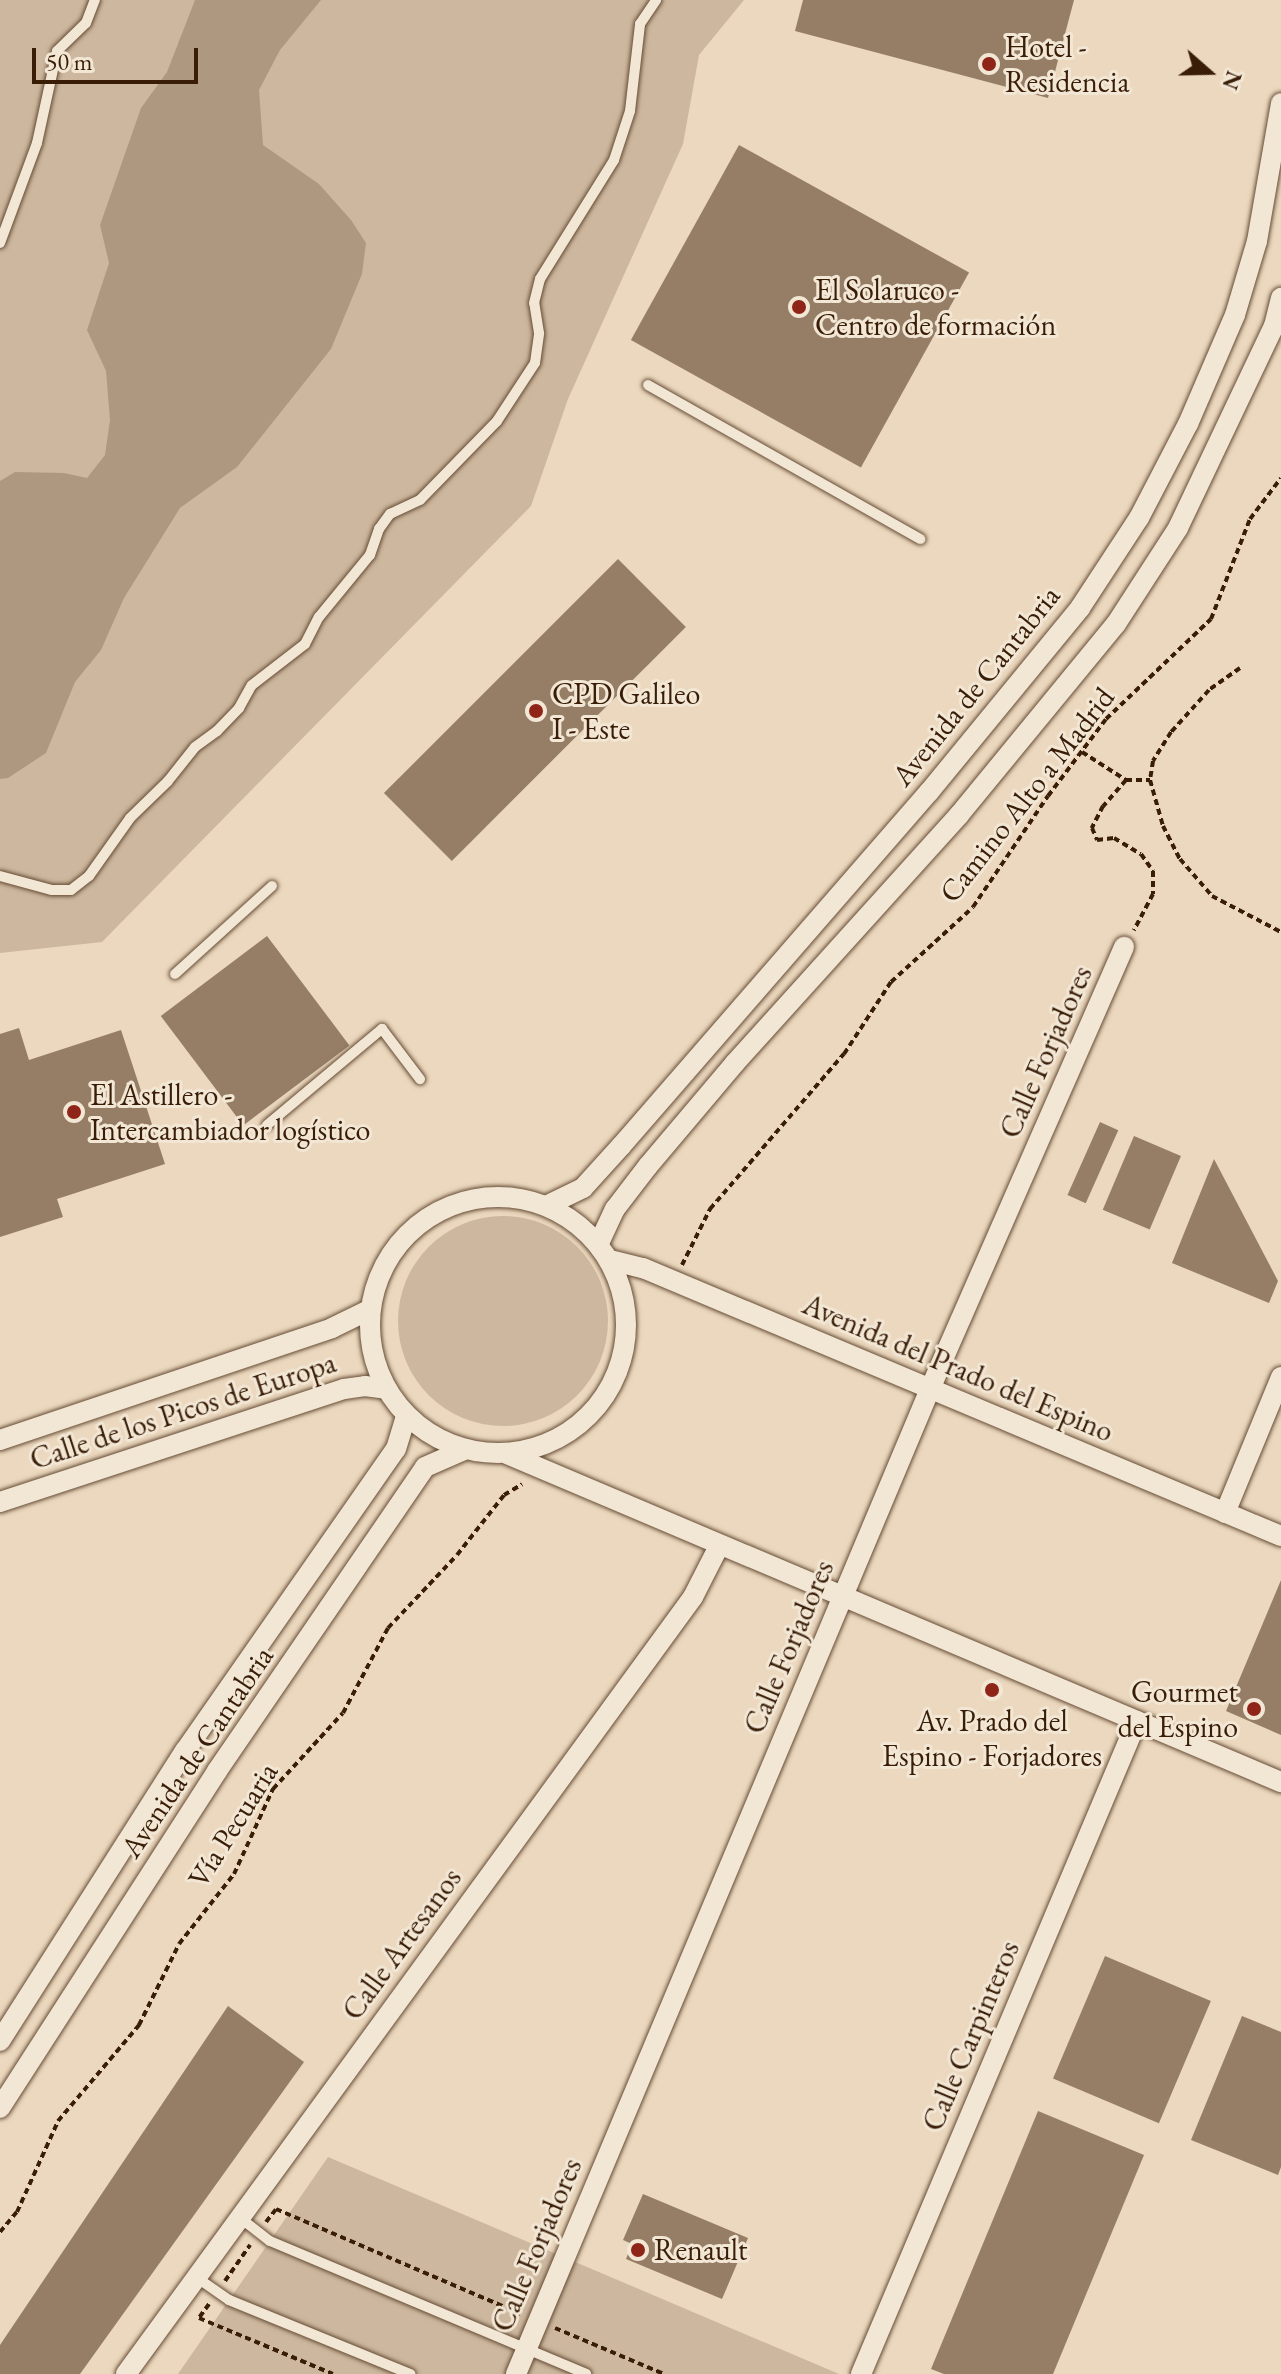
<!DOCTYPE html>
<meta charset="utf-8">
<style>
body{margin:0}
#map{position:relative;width:1281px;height:2374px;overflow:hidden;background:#ebd8be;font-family:"EB Garamond",serif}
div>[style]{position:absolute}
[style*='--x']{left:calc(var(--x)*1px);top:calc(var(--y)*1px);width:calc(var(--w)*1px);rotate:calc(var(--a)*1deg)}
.green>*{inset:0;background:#cdb89f}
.round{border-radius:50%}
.water>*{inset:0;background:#ae9880}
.building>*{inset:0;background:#967e66;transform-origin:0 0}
.path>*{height:4px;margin-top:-2px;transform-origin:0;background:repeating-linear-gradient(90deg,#391d07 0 6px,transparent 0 10px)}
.roads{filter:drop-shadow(0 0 2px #664c35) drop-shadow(0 0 2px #664c35)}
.lane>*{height:10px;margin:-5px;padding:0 5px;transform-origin:5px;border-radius:5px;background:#f2e6d5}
.street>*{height:20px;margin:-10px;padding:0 10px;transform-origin:10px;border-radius:10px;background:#f2e6d5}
.street>.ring{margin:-10px;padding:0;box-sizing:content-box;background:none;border:20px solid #f2e6d5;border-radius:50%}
.dots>*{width:22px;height:22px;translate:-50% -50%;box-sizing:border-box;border:4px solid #f2e6d5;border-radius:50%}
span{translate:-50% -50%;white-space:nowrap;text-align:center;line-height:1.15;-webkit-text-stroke:6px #f2e6d5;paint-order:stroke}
.poi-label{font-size:30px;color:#391d07}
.left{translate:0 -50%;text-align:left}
.right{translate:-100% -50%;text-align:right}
.street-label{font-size:30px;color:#391d07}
.north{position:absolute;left:1169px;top:32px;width:80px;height:80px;-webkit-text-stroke:6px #f2e6d5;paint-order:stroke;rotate:110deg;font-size:22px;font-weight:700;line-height:32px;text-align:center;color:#391d07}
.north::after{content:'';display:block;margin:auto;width:28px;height:36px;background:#391d07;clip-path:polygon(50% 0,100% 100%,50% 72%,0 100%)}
.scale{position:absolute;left:32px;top:48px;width:166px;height:36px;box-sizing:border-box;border:4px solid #391d07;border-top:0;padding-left:10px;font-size:24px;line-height:28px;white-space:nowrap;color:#391d07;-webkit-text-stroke:6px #f2e6d5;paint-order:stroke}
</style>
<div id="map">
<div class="green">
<i style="clip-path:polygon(0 0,744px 0,699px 55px,683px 144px,568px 399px,531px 506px,102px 942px,0 953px)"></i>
<i class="round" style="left:398px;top:1216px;width:210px;height:210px"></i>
<i style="clip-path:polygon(328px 2157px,839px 2374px,178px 2374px)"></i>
</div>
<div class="water">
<i style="clip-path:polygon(195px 0,321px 0,280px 50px,259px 90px,263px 145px,319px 184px,351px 220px,366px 243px,362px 274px,331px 349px,237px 467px,180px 508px,124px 598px,101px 650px,75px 682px,46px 753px,8px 778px,0 779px,0 481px,15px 472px,64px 473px,87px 478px,105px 455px,110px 420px,106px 371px,87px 330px,109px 263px,100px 225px,141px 108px,167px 72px)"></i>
</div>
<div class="building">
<i style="clip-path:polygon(803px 0,1074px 0,1048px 98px,795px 31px)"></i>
<i style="left:739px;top:145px;width:263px;height:223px;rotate:29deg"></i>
<i style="left:618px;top:559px;width:96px;height:331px;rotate:45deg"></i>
<i style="left:267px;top:936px;width:137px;height:133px;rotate:53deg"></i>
<i style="clip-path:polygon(19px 1028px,29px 1060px,121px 1030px,165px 1164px,57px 1199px,63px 1217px,0 1237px,0 1034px)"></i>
<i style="left:1100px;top:1122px;width:20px;height:80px;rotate:24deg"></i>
<i style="left:1134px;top:1136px;width:51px;height:80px;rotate:23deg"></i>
<i style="clip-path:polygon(1214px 1159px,1278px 1281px,1269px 1303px,1172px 1263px)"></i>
<i style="clip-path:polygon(1281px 1580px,1281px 1735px,1226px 1711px)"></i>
<i style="left:1105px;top:1956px;width:115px;height:133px;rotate:23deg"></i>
<i style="clip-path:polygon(228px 2006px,304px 2062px,80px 2374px,0 2374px,0 2345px)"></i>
<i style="clip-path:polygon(1242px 2016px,1281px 2032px,1281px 2167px,1278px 2175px,1191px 2140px)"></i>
<i style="clip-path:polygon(1038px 2111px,1144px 2155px,1053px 2374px,944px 2374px,931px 2369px)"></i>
<i style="clip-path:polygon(643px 2194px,748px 2238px,722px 2299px,626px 2259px,632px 2244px,623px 2240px)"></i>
</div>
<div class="path">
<i style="--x:1240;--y:668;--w:38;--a:145"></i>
<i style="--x:1209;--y:690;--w:57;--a:132.1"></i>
<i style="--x:1171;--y:732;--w:34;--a:122"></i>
<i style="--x:1153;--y:761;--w:19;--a:99"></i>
<i style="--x:1150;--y:780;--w:48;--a:74.2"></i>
<i style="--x:1163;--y:826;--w:37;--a:63"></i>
<i style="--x:1180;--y:859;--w:49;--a:49.1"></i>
<i style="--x:1212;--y:896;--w:78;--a:27.6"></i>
<i style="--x:1082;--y:752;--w:52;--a:32.5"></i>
<i style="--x:1126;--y:780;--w:24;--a:0"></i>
<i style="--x:1126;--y:780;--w:35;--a:131"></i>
<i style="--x:1103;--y:806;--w:25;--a:117"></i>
<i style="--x:1092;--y:828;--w:13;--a:67"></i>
<i style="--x:1097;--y:840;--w:17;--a:-7"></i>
<i style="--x:1114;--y:838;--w:31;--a:31"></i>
<i style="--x:1141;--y:854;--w:21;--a:55"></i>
<i style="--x:1153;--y:871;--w:23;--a:90"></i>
<i style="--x:1153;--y:894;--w:41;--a:117.8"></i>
<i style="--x:682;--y:1265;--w:63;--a:-63.4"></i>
<i style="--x:710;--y:1209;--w:205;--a:-49.2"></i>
<i style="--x:844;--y:1054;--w:86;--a:-56.9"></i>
<i style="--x:891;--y:982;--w:111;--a:-42.4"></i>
<i style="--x:973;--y:907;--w:134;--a:-56"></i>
<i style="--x:1048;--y:796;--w:96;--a:-53"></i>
<i style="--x:1106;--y:719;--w:145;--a:-43.6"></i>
<i style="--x:1211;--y:619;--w:107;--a:-68.7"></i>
<i style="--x:1250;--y:519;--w:51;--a:-52.9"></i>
<i style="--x:266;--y:2222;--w:16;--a:-52"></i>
<i style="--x:276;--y:2209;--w:267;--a:23.2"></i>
<i style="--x:0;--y:2232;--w:26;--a:-50"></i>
<i style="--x:17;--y:2212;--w:100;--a:-65.7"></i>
<i style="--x:58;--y:2121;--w:126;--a:-49.8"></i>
<i style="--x:139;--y:2025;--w:90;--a:-63.7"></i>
<i style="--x:179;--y:1944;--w:89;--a:-51.8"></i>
<i style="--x:234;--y:1874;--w:94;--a:-65.4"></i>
<i style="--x:273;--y:1789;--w:103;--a:-47.4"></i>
<i style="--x:343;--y:1713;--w:96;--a:-62.1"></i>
<i style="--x:388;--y:1628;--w:100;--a:-46.6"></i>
<i style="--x:457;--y:1555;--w:76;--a:-51.9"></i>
<i style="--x:504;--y:1495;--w:21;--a:-31"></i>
<i style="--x:225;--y:2281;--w:44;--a:-55.2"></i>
<i style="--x:209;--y:2304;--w:17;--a:126"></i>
<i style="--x:199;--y:2318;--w:145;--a:22.7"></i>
<i style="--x:555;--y:2328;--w:118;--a:22.9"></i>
</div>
<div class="roads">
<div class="lane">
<i style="--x:0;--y:243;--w:107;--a:-69.7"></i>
<i style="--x:37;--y:143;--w:94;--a:-77.7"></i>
<i style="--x:57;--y:51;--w:40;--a:-44"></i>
<i style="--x:86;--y:23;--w:25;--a:-69"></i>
<i style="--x:648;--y:385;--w:313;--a:29.5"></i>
<i style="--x:0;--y:876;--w:54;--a:15.1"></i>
<i style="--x:52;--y:890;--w:19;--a:0"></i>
<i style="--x:71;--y:890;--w:23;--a:-38"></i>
<i style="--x:89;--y:876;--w:71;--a:-54.7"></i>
<i style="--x:130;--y:818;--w:53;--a:-44.2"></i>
<i style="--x:168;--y:781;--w:43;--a:-51.5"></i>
<i style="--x:195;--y:747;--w:27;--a:-36"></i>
<i style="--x:217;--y:731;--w:32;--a:-46"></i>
<i style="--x:239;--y:708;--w:26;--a:-61"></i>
<i style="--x:252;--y:685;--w:67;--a:-37.7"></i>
<i style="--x:305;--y:644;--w:30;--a:-63"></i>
<i style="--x:319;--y:617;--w:80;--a:-50.6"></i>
<i style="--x:370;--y:555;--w:28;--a:-71"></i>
<i style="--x:379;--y:529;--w:19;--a:-54"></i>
<i style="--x:390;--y:514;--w:33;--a:-25"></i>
<i style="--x:420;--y:500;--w:110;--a:-45.7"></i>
<i style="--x:497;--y:421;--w:69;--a:-56.8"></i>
<i style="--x:535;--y:363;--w:30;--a:-82"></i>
<i style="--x:539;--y:333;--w:30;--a:-99"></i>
<i style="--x:534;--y:303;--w:25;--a:-76"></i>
<i style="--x:540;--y:279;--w:140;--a:-58.1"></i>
<i style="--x:614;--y:160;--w:52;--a:-71.9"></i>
<i style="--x:630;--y:111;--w:88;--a:-83.4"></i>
<i style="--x:640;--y:24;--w:29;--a:-56"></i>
<i style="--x:175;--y:974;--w:131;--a:-42.2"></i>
<i style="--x:267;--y:1125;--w:150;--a:-39.9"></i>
<i style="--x:382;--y:1029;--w:63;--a:52.8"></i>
<i style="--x:239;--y:2217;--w:39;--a:38"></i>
<i style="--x:270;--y:2241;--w:343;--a:22.8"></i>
<i style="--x:196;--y:2277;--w:40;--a:34.9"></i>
<i style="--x:229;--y:2300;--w:196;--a:22.2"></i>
</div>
<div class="street">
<i class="ring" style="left:370px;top:1197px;width:236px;height:236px"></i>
<i style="--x:548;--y:1205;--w:39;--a:-26"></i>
<i style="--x:583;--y:1188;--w:58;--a:-47.8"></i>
<i style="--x:622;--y:1145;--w:468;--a:-49"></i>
<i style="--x:929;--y:792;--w:238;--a:-50.6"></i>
<i style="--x:1080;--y:608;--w:108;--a:-56.8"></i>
<i style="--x:1139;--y:518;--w:106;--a:-62.5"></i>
<i style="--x:1188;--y:424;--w:119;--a:-66.7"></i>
<i style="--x:1235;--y:315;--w:77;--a:-73.4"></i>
<i style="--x:1257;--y:241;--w:140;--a:-80.1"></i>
<i style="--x:599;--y:1243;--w:38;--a:-65"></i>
<i style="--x:615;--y:1209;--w:54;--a:-52.5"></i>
<i style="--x:648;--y:1166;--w:135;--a:-49.8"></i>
<i style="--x:735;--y:1063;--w:334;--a:-47.9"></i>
<i style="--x:959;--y:815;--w:247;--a:-50.6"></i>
<i style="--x:1116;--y:624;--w:114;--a:-57.1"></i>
<i style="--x:1178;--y:528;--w:224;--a:-64.6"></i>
<i style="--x:1274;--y:326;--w:29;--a:-76"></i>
<i style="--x:610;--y:1260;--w:34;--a:14"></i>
<i style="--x:643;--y:1268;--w:692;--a:22.79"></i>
<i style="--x:0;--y:1440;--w:350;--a:-18.6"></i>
<i style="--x:332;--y:1328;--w:41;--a:-25.9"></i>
<i style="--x:507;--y:1454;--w:841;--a:22.97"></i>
<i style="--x:0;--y:1502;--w:362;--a:-18.2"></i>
<i style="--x:344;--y:1389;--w:21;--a:-8"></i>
<i style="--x:365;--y:1386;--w:21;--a:8"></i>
<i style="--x:1225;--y:1513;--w:147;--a:-67.6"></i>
<i style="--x:0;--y:2041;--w:344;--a:-57.5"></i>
<i style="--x:185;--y:1751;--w:368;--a:-55.1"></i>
<i style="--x:396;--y:1449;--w:34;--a:-73"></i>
<i style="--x:0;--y:2108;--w:401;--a:-57.2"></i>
<i style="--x:217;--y:1771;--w:368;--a:-55.6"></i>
<i style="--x:425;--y:1467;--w:43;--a:-23.6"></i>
<i style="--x:126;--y:2374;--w:962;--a:-53.88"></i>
<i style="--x:693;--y:1597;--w:57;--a:-63"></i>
<i style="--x:516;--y:2374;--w:1068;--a:-67.2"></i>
<i style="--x:930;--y:1389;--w:483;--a:-66.3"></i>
<i style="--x:861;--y:2374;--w:709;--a:-67.09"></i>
</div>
</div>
<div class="dots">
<i style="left:989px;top:64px;background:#8f2418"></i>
<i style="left:799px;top:307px;background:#8f2418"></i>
<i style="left:536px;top:711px;background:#8f2418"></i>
<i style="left:74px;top:1112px;background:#8f2418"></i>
<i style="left:992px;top:1690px;background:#8f2418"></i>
<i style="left:1254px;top:1709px;background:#8f2418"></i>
<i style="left:638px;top:2250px;background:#8f2418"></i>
</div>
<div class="poi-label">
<span class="left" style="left:1005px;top:64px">Hotel -<br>Residencia</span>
<span class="left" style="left:815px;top:307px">El Solaruco -<br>Centro de formación</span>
<span class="left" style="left:552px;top:711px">CPD Galileo<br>I - Este</span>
<span class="left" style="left:90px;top:1112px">El Astillero -<br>Intercambiador logístico</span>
<span class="right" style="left:1238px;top:1709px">Gourmet<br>del Espino</span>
<span style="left:992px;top:1738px">Av. Prado del<br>Espino - Forjadores</span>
<span class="left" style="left:654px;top:2250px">Renault</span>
</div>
<div class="street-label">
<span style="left:976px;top:686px;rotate:-51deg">Avenida de Cantabria</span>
<span style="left:1027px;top:795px;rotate:-52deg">Camino Alto a Madrid</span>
<span style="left:1046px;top:1052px;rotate:-66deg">Calle Forjadores</span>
<span style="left:958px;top:1368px;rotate:23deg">Avenida del Prado del Espino</span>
<span style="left:183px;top:1411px;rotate:-18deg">Calle de los Picos de Europa</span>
<span style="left:789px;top:1647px;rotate:-67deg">Calle Forjadores</span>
<span style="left:197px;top:1752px;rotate:-56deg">Avenida de Cantabria</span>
<span style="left:233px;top:1825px;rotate:-58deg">Vía Pecuaria</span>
<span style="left:402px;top:1944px;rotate:-54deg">Calle Artesanos</span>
<span style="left:971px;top:2036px;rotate:-67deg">Calle Carpinteros</span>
<span style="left:537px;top:2245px;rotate:-67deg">Calle Forjadores</span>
</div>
<div class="north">N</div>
<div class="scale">50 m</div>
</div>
